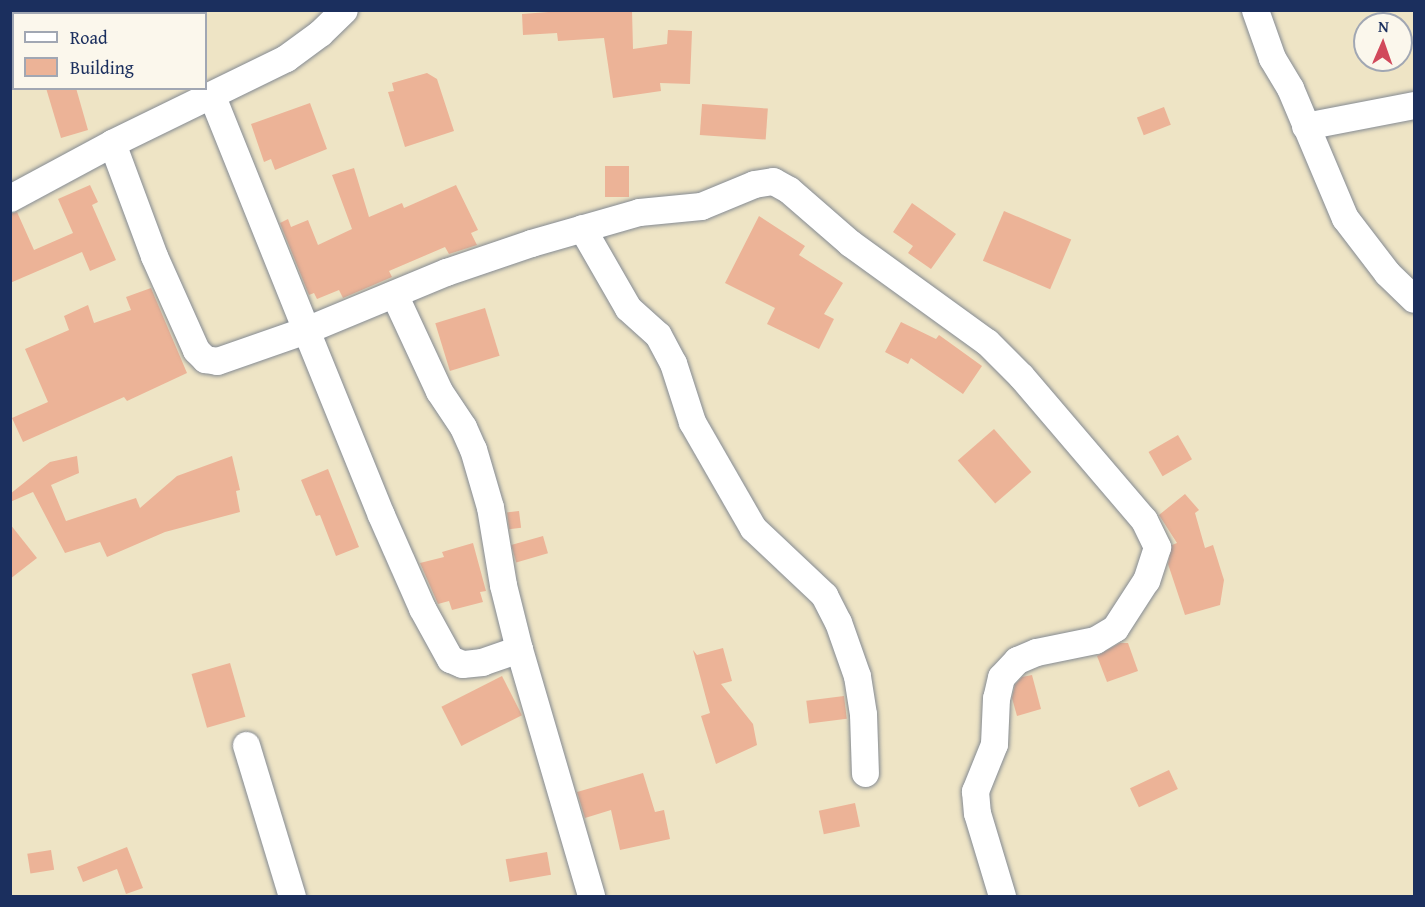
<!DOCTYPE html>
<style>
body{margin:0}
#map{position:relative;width:1425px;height:907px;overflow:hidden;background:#eee4c5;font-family:"Gentium Book Plus",serif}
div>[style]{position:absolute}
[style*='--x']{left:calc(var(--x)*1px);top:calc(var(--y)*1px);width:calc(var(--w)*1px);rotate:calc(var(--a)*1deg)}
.building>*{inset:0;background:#ecb397;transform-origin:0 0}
.roads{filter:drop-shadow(0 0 2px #848a92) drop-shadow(0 0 2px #848a92)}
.street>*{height:27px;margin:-13.5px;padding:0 13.5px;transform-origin:13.5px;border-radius:13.5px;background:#fff}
span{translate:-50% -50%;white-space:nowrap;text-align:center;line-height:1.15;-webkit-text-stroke:6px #fbf7ec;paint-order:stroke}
.frame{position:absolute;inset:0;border:12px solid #1b2f5e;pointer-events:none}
.legend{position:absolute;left:12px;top:12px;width:195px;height:78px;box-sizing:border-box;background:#fbf7ec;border:2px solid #a1a7b3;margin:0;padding:8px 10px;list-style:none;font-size:18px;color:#1b2f5e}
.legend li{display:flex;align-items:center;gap:12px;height:30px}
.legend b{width:30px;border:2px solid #a1a7b3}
.north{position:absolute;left:1353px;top:12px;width:60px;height:60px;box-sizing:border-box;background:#fbf7ec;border:2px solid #a1a7b3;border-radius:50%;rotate:2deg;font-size:16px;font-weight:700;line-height:24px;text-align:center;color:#1b2f5e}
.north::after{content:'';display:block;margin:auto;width:21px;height:27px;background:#d1495b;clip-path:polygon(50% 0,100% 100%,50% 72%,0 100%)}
</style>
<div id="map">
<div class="building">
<i style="clip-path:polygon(575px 10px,632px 10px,633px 49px,667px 44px,668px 30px,692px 31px,690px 84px,660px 83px,661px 91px,613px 98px,604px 38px,558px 41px,557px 33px,523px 35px,522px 14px)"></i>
<i style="clip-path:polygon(427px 73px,437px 79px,454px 131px,405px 147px,388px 92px,394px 91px,392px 83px)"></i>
<i style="clip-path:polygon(46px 88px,76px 88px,88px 130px,61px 138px)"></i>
<i style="clip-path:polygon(310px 103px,327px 149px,275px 170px,271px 159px,264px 162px,251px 124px)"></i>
<i style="left:702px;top:104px;width:66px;height:31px;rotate:4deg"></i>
<i style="left:1164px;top:107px;width:19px;height:29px;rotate:69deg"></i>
<i style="left:605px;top:166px;width:24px;height:31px"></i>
<i style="clip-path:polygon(354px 168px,369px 217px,402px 203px,404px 208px,456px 185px,478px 230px,471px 233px,477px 245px,449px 254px,445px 247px,389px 271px,392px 277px,343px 298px,339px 290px,317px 299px,314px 293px,309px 295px,280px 223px,288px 219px,291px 227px,308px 220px,318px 245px,352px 229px,332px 175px)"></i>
<i style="clip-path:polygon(90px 185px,98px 202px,92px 205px,116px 260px,90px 271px,82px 252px,10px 283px,10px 214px,17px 212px,34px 250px,73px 233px,58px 199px)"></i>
<i style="clip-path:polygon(912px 203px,956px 234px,931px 269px,908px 253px,913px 246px,893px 232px)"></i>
<i style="left:1004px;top:211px;width:73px;height:54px;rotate:23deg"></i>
<i style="clip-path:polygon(759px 216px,805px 246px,799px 255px,843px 283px,824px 314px,834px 319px,819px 349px,767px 324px,775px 308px,725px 283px)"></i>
<i style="clip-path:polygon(151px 288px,187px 373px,127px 401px,124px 397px,23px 442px,12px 418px,48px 402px,25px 349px,69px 330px,64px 316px,88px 305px,94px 323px,131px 310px,126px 297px)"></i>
<i style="left:485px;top:308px;width:50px;height:52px;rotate:73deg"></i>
<i style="clip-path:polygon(901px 322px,936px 339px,939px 335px,982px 366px,963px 394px,911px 358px,908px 364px,885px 352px)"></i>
<i style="left:994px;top:429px;width:57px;height:48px;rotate:49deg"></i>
<i style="left:1178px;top:435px;width:28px;height:34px;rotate:60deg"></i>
<i style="clip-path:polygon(77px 456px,79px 473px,51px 485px,66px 521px,136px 498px,140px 508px,177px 476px,232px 456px,240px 490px,236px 491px,240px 512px,165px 532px,107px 557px,100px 542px,65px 553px,33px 492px,10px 502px,10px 494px,50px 462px)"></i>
<i style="clip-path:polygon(328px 469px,359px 547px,336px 556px,320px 515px,316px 516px,301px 480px)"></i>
<i style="clip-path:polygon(1185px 494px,1199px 510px,1195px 513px,1205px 548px,1213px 545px,1224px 580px,1220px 605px,1185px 615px,1168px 564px,1172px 545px,1177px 543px,1159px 515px)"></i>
<i style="left:519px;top:511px;width:17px;height:12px;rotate:83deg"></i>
<i style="clip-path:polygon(10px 524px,37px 558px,10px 579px)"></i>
<i style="left:543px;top:536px;width:18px;height:33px;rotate:74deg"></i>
<i style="clip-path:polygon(473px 543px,486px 591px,480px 592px,483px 602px,452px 610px,449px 601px,438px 604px,420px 563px,444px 557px,442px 552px)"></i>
<i style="clip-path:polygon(1120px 643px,1128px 643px,1138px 671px,1107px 682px,1097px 656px)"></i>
<i style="clip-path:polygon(723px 648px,732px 681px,721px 684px,753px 724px,757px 745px,716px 764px,701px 716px,710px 713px,693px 650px,697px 655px)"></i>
<i style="left:230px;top:663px;width:56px;height:40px;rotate:74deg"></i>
<i style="clip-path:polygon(1032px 675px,1041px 709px,1017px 716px,1012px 698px,1015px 685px,1022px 677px)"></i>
<i style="left:502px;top:676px;width:44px;height:68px;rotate:63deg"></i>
<i style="left:844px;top:696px;width:23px;height:38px;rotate:83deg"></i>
<i style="left:1169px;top:770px;width:21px;height:43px;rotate:65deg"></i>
<i style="clip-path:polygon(643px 773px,655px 812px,664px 810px,670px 839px,620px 850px,611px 810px,585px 818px,577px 792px)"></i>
<i style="left:855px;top:803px;width:24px;height:37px;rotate:78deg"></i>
<i style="clip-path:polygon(127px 847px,143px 888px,126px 894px,117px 869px,83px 882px,77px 867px)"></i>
<i style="left:51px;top:850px;width:20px;height:24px;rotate:81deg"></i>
<i style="left:547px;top:852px;width:23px;height:42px;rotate:80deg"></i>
</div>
<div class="roads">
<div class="street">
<i style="--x:1255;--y:10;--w:51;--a:70.5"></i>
<i style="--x:1272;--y:58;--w:35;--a:59"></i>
<i style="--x:1290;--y:88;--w:141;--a:67.1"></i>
<i style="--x:1345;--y:218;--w:69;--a:52.6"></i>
<i style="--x:1387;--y:273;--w:37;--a:44"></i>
<i style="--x:1305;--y:126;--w:111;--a:-10.9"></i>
<i style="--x:112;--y:143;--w:121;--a:69.6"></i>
<i style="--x:154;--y:256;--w:103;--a:65.9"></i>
<i style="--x:196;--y:350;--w:13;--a:45"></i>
<i style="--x:205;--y:359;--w:12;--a:9"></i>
<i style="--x:217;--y:361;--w:94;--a:-19.2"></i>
<i style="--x:306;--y:330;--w:252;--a:-111.9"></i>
<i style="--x:10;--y:198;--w:116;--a:-28.3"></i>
<i style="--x:112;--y:143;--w:194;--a:-26"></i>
<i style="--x:286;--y:58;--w:42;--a:-36.3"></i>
<i style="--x:320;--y:33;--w:33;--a:-44"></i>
<i style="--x:582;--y:228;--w:92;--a:60.1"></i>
<i style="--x:628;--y:308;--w:40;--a:42"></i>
<i style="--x:658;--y:335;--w:32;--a:62"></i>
<i style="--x:673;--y:363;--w:62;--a:72.1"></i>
<i style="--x:692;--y:422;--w:122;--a:60.1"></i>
<i style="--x:753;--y:528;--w:98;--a:43.3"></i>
<i style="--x:824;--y:595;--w:30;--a:63"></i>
<i style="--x:838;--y:622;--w:57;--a:70.6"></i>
<i style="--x:857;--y:676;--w:38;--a:81"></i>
<i style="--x:863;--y:714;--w:59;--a:88.1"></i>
<i style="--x:394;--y:294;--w:107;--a:65.1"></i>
<i style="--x:439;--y:391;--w:43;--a:56.3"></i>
<i style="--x:463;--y:427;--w:24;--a:66"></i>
<i style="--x:473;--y:449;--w:60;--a:73.7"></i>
<i style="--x:490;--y:507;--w:79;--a:80.5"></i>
<i style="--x:503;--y:585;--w:66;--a:76"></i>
<i style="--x:519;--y:649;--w:257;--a:73.7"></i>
<i style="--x:519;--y:649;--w:39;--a:161"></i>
<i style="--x:482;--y:662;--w:20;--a:174"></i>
<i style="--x:462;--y:664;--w:13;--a:-157"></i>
<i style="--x:450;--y:659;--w:58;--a:-118.8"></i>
<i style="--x:422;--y:608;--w:102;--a:-113.8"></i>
<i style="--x:381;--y:515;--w:200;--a:-112.1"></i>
<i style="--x:306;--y:330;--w:152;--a:-22.5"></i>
<i style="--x:446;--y:272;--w:90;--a:-18.8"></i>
<i style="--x:531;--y:243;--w:112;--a:-16"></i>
<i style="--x:639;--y:212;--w:62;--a:-5.5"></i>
<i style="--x:701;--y:206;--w:57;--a:-22.5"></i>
<i style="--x:754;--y:184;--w:19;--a:-9"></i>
<i style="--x:773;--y:181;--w:18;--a:29"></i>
<i style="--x:789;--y:190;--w:81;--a:41"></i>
<i style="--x:850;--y:243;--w:169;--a:35.9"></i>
<i style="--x:987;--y:342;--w:48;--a:45"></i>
<i style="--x:1021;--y:376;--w:189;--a:49.5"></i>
<i style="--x:1144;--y:520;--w:30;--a:64"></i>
<i style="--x:1157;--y:547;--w:35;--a:108"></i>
<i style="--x:1146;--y:580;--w:57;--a:122.9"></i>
<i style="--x:1115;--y:628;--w:23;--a:149"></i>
<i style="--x:1095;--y:640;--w:60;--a:168.5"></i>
<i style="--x:1036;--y:652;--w:21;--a:157"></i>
<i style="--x:1017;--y:660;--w:23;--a:133"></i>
<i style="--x:1001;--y:677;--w:22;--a:103"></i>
<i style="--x:996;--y:698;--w:46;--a:92.5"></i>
<i style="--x:994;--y:744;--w:51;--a:112"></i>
<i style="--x:975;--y:791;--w:22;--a:85"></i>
<i style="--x:977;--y:813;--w:87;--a:73.2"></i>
<i style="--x:246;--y:745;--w:158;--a:73.1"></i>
</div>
</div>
<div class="frame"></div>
<ul class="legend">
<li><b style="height:8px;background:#fff"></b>Road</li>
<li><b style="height:16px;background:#ecb397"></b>Building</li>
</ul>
<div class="north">N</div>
</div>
